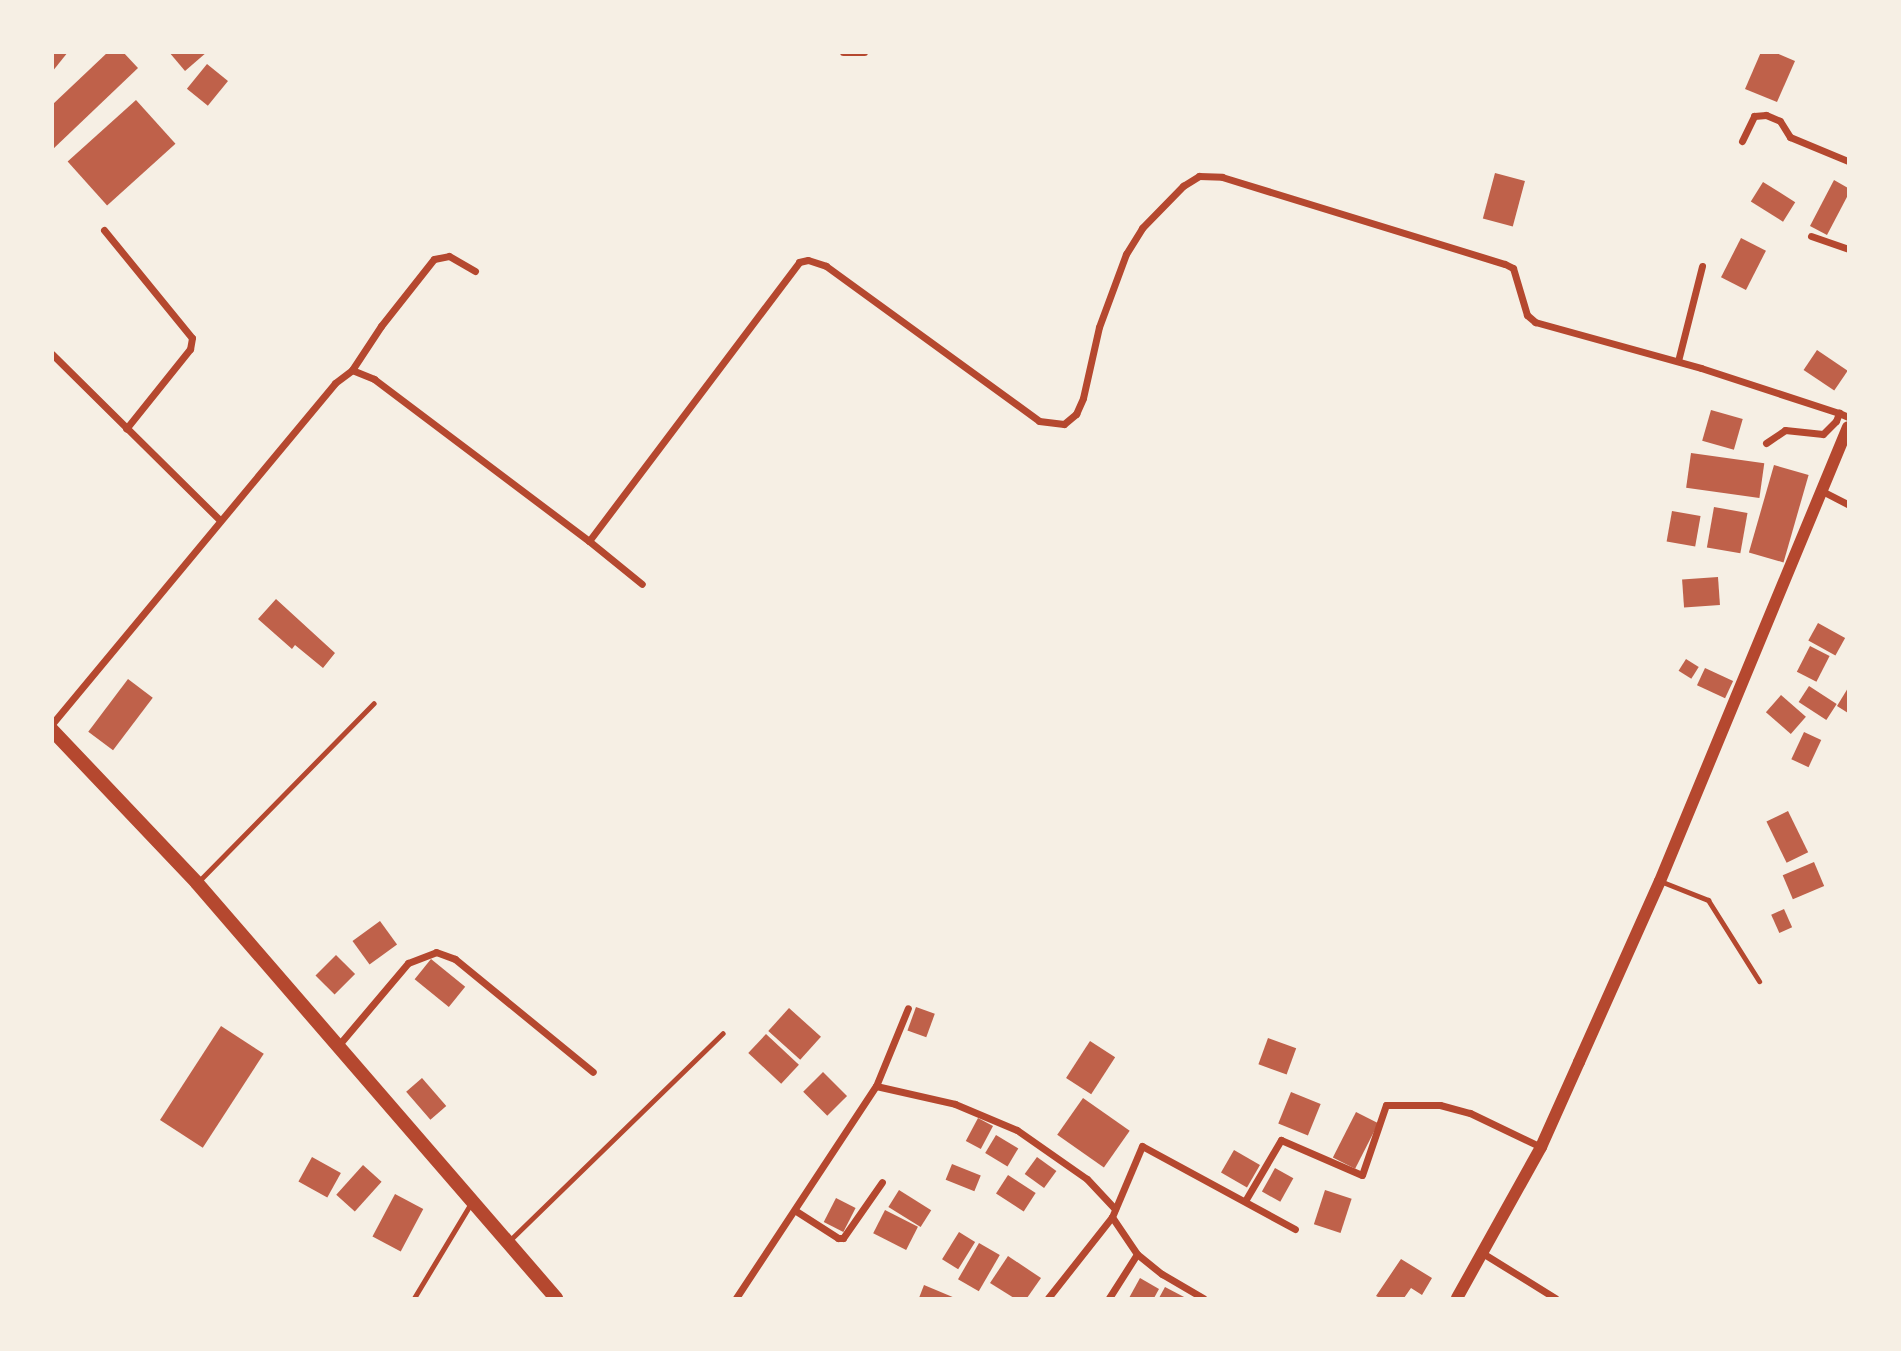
<!DOCTYPE html>
<style>
body{margin:0}
#map{position:relative;width:1901px;height:1351px;overflow:hidden;background:#f6efe4;font-family:Barlow,sans-serif}
div>[style]{position:absolute}
[style*='--x']{left:calc(var(--x)*1px);top:calc(var(--y)*1px);width:calc(var(--w)*1px);rotate:calc(var(--a)*1deg)}
.building>*{inset:0;background:#bf614a;transform-origin:0 0}
.service>*{height:5px;margin:-2.5px;padding:0 2.5px;transform-origin:2.5px;border-radius:2.5px;background:#b5482f}
.minor>*{height:7px;margin:-3.5px;padding:0 3.5px;transform-origin:3.5px;border-radius:3.5px;background:#b5482f}
.tertiary>*{height:12px;margin:-6px;padding:0 6px;transform-origin:6px;border-radius:6px;background:#b5482f}
.secondary>*{height:14px;margin:-7px;padding:0 7px;transform-origin:7px;border-radius:7px;background:#b5482f}
span{translate:-50% -50%;white-space:nowrap;text-align:center;line-height:1.15;-webkit-text-stroke:6px #f6efe4;paint-order:stroke}
.frame{position:absolute;inset:0;border:54px solid #f6efe4;pointer-events:none}
</style>
<div id="map">
<div class="building">
<i style="clip-path:polygon(52px 52px,68px 52px,52px 72px)"></i>
<i style="clip-path:polygon(108px 52px,123px 52px,138px 68px,52px 150px,52px 105px)"></i>
<i style="clip-path:polygon(169px 52px,207px 52px,185px 71px)"></i>
<i style="clip-path:polygon(1761px 52px,1774px 52px,1795px 61px,1777px 102px,1745px 89px)"></i>
<i style="left:207px;top:64px;width:27px;height:32px;rotate:39deg"></i>
<i style="left:136px;top:100px;width:59px;height:92px;rotate:48deg"></i>
<i style="left:1495px;top:173px;width:31px;height:47px;rotate:15deg"></i>
<i style="clip-path:polygon(1834px 180px,1848px 188px,1848px 195px,1827px 235px,1810px 226px)"></i>
<i style="left:1763px;top:182px;width:38px;height:23px;rotate:32deg"></i>
<i style="left:1741px;top:238px;width:28px;height:44px;rotate:27deg"></i>
<i style="left:1817px;top:350px;width:37px;height:24px;rotate:34deg"></i>
<i style="left:1711px;top:410px;width:33px;height:32px;rotate:16deg"></i>
<i style="left:1691px;top:453px;width:74px;height:35px;rotate:8deg"></i>
<i style="left:1774px;top:465px;width:36px;height:91px;rotate:16deg"></i>
<i style="left:1714px;top:507px;width:34px;height:41px;rotate:10deg"></i>
<i style="left:1672px;top:511px;width:29px;height:31px;rotate:10deg"></i>
<i style="left:1718px;top:577px;width:28px;height:36px;rotate:86deg"></i>
<i style="clip-path:polygon(276px 599px,335px 653px,323px 668px,295px 645px,292px 649px,258px 619px)"></i>
<i style="left:1818px;top:623px;width:31px;height:20px;rotate:29deg"></i>
<i style="left:1810px;top:646px;width:22px;height:29px;rotate:27deg"></i>
<i style="left:1686px;top:659px;width:15px;height:14px;rotate:32deg"></i>
<i style="left:1705px;top:668px;width:31px;height:19px;rotate:25deg"></i>
<i style="left:128px;top:679px;width:31px;height:66px;rotate:37deg"></i>
<i style="left:1809px;top:686px;width:33px;height:19px;rotate:33deg"></i>
<i style="clip-path:polygon(1848px 688px,1848px 713px,1837px 706px)"></i>
<i style="left:1781px;top:695px;width:33px;height:23px;rotate:41deg"></i>
<i style="left:1804px;top:732px;width:19px;height:30px;rotate:25deg"></i>
<i style="left:1788px;top:811px;width:46px;height:24px;rotate:64deg"></i>
<i style="left:1814px;top:862px;width:26px;height:34px;rotate:67deg"></i>
<i style="left:1784px;top:909px;width:20px;height:14px;rotate:66deg"></i>
<i style="left:380px;top:921px;width:29px;height:34px;rotate:54deg"></i>
<i style="left:336px;top:955px;width:27px;height:29px;rotate:45deg"></i>
<i style="left:431px;top:959px;width:44px;height:26px;rotate:39deg"></i>
<i style="left:916px;top:1007px;width:20px;height:25px;rotate:20deg"></i>
<i style="left:789px;top:1008px;width:43px;height:31px;rotate:42deg"></i>
<i style="left:221px;top:1026px;width:51px;height:112px;rotate:33deg"></i>
<i style="left:766px;top:1034px;width:45px;height:26px;rotate:43deg"></i>
<i style="left:1268px;top:1038px;width:30px;height:28px;rotate:20deg"></i>
<i style="left:1090px;top:1041px;width:30px;height:44px;rotate:33deg"></i>
<i style="left:823px;top:1072px;width:34px;height:28px;rotate:45deg"></i>
<i style="left:422px;top:1078px;width:37px;height:21px;rotate:49deg"></i>
<i style="left:1291px;top:1092px;width:32px;height:34px;rotate:22deg"></i>
<i style="left:1083px;top:1098px;width:57px;height:45px;rotate:35deg"></i>
<i style="left:1356px;top:1112px;width:25px;height:51px;rotate:27deg"></i>
<i style="left:978px;top:1118px;width:17px;height:26px;rotate:28deg"></i>
<i style="left:996px;top:1135px;width:26px;height:21px;rotate:31deg"></i>
<i style="left:1234px;top:1150px;width:30px;height:26px;rotate:30deg"></i>
<i style="left:312px;top:1157px;width:33px;height:28px;rotate:29deg"></i>
<i style="left:1037px;top:1157px;width:24px;height:21px;rotate:36deg"></i>
<i style="left:952px;top:1164px;width:31px;height:17px;rotate:22deg"></i>
<i style="left:363px;top:1165px;width:25px;height:40px;rotate:42deg"></i>
<i style="left:1275px;top:1168px;width:21px;height:27px;rotate:29deg"></i>
<i style="left:1008px;top:1175px;width:33px;height:22px;rotate:33deg"></i>
<i style="left:899px;top:1190px;width:38px;height:20px;rotate:32deg"></i>
<i style="left:1325px;top:1190px;width:28px;height:36px;rotate:18deg"></i>
<i style="left:395px;top:1194px;width:32px;height:48px;rotate:28deg"></i>
<i style="left:836px;top:1198px;width:22px;height:27px;rotate:27deg"></i>
<i style="left:885px;top:1210px;width:37px;height:26px;rotate:27deg"></i>
<i style="left:959px;top:1232px;width:19px;height:32px;rotate:32deg"></i>
<i style="left:979px;top:1243px;width:24px;height:42px;rotate:30deg"></i>
<i style="clip-path:polygon(1008px 1256px,1041px 1278px,1027px 1298px,1014px 1298px,990px 1283px)"></i>
<i style="clip-path:polygon(1401px 1259px,1432px 1278px,1422px 1295px,1411px 1288px,1404px 1298px,1380px 1298px,1376px 1296px)"></i>
<i style="clip-path:polygon(1140px 1278px,1159px 1289px,1154px 1298px,1129px 1298px)"></i>
<i style="clip-path:polygon(924px 1285px,955px 1298px,919px 1298px)"></i>
<i style="clip-path:polygon(1165px 1287px,1186px 1298px,1159px 1298px)"></i>
</div>
<div class="service">
<i style="--x:1660;--y:881;--w:52;--a:21.6"></i>
<i style="--x:1708;--y:900;--w:96;--a:57.8"></i>
<i style="--x:197;--y:883;--w:252;--a:-45.5"></i>
<i style="--x:509;--y:1241;--w:298;--a:-44.2"></i>
<i style="--x:414;--y:1298;--w:111;--a:-59"></i>
</div>
<div class="minor">
<i style="--x:843;--y:52;--w:21;--a:0"></i>
<i style="--x:1742;--y:141;--w:28;--a:-64"></i>
<i style="--x:1754;--y:116;--w:12;--a:-5"></i>
<i style="--x:1766;--y:115;--w:15;--a:23"></i>
<i style="--x:1780;--y:121;--w:19;--a:58"></i>
<i style="--x:1790;--y:137;--w:63;--a:22.5"></i>
<i style="--x:104;--y:230;--w:139;--a:50.8"></i>
<i style="--x:192;--y:338;--w:11;--a:100"></i>
<i style="--x:190;--y:349;--w:102;--a:128.7"></i>
<i style="--x:1811;--y:236;--w:39;--a:19"></i>
<i style="--x:52;--y:354;--w:236;--a:44.7"></i>
<i style="--x:1678;--y:361;--w:98;--a:-75.8"></i>
<i style="--x:352;--y:370;--w:53;--a:-56.6"></i>
<i style="--x:381;--y:326;--w:85;--a:-51.7"></i>
<i style="--x:434;--y:259;--w:15;--a:-11"></i>
<i style="--x:449;--y:256;--w:30;--a:30"></i>
<i style="--x:1766;--y:443;--w:23;--a:-34"></i>
<i style="--x:1785;--y:430;--w:38;--a:6"></i>
<i style="--x:1823;--y:434;--w:18;--a:-45"></i>
<i style="--x:1836;--y:421;--w:9;--a:-69"></i>
<i style="--x:1839;--y:413;--w:10;--a:24"></i>
<i style="--x:1824;--y:492;--w:27;--a:27"></i>
<i style="--x:589;--y:541;--w:349;--a:-53"></i>
<i style="--x:799;--y:262;--w:9;--a:-13"></i>
<i style="--x:808;--y:260;--w:19;--a:18"></i>
<i style="--x:826;--y:266;--w:263;--a:36"></i>
<i style="--x:1039;--y:421;--w:25;--a:7"></i>
<i style="--x:1064;--y:424;--w:16;--a:-40"></i>
<i style="--x:1076;--y:414;--w:17;--a:-66"></i>
<i style="--x:1083;--y:398;--w:73;--a:-77.3"></i>
<i style="--x:1099;--y:327;--w:78;--a:-69.7"></i>
<i style="--x:1126;--y:254;--w:31;--a:-58"></i>
<i style="--x:1142;--y:228;--w:59;--a:-45.7"></i>
<i style="--x:1183;--y:186;--w:19;--a:-32"></i>
<i style="--x:1199;--y:176;--w:23;--a:2"></i>
<i style="--x:1222;--y:177;--w:296;--a:17.1"></i>
<i style="--x:1505;--y:264;--w:9;--a:27"></i>
<i style="--x:1513;--y:268;--w:49;--a:73.4"></i>
<i style="--x:1527;--y:315;--w:11;--a:41"></i>
<i style="--x:1535;--y:322;--w:172;--a:15.5"></i>
<i style="--x:1701;--y:368;--w:145;--a:18.1"></i>
<i style="--x:52;--y:724;--w:443;--a:-50.3"></i>
<i style="--x:335;--y:383;--w:21;--a:-37"></i>
<i style="--x:352;--y:370;--w:24;--a:22"></i>
<i style="--x:374;--y:379;--w:269;--a:37"></i>
<i style="--x:589;--y:541;--w:68;--a:39.1"></i>
<i style="--x:337;--y:1047;--w:110;--a:-49.8"></i>
<i style="--x:408;--y:963;--w:30;--a:-21"></i>
<i style="--x:436;--y:952;--w:20;--a:20"></i>
<i style="--x:455;--y:959;--w:178;--a:39.3"></i>
<i style="--x:876;--y:1086;--w:81;--a:12.8"></i>
<i style="--x:955;--y:1104;--w:67;--a:22.8"></i>
<i style="--x:1017;--y:1130;--w:85;--a:35"></i>
<i style="--x:1087;--y:1179;--w:41;--a:47"></i>
<i style="--x:1245;--y:1201;--w:71;--a:-59.5"></i>
<i style="--x:1281;--y:1140;--w:88;--a:23.4"></i>
<i style="--x:1362;--y:1175;--w:74;--a:-71.1"></i>
<i style="--x:1386;--y:1105;--w:54;--a:0"></i>
<i style="--x:1440;--y:1105;--w:31;--a:15"></i>
<i style="--x:1470;--y:1113;--w:79;--a:25.6"></i>
<i style="--x:796;--y:1211;--w:50;--a:32.7"></i>
<i style="--x:838;--y:1238;--w:5;--a:0"></i>
<i style="--x:843;--y:1238;--w:68;--a:-55.1"></i>
<i style="--x:1112;--y:1217;--w:45;--a:56"></i>
<i style="--x:1137;--y:1254;--w:32;--a:39"></i>
<i style="--x:1162;--y:1274;--w:48;--a:30.3"></i>
<i style="--x:1484;--y:1254;--w:84;--a:31.8"></i>
<i style="--x:736;--y:1298;--w:254;--a:-56.6"></i>
<i style="--x:876;--y:1086;--w:84;--a:-67.7"></i>
<i style="--x:1048;--y:1298;--w:103;--a:-51.7"></i>
<i style="--x:1112;--y:1217;--w:77;--a:-67.1"></i>
<i style="--x:1142;--y:1146;--w:174;--a:28.5"></i>
<i style="--x:1109;--y:1298;--w:52;--a:-57.5"></i>
</div>
<div class="tertiary">
<i style="--x:1457;--y:1298;--w:173;--a:-60.9"></i>
<i style="--x:1541;--y:1147;--w:93;--a:-65.9"></i>
<i style="--x:1579;--y:1062;--w:198;--a:-65.9"></i>
<i style="--x:1660;--y:881;--w:491;--a:-67.5"></i>
</div>
<div class="secondary">
<i style="--x:52;--y:730;--w:211;--a:46.5"></i>
<i style="--x:197;--y:883;--w:549;--a:49.14"></i>
</div>
<div class="frame"></div>
</div>
